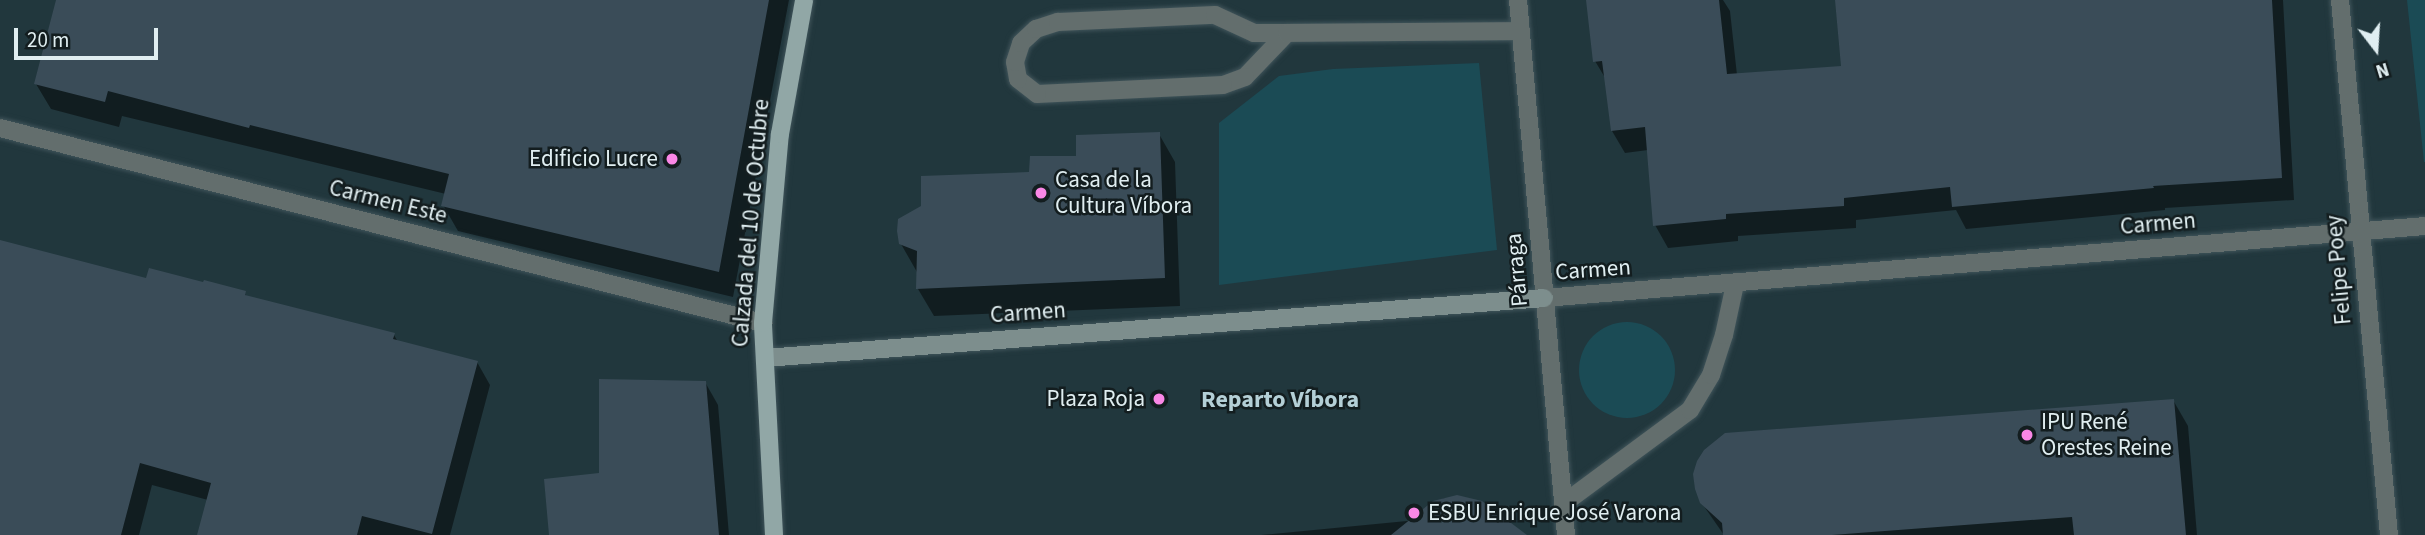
<!DOCTYPE html>
<meta charset="utf-8">
<style>
body{margin:0}
#map{position:relative;width:2425px;height:535px;overflow:hidden;background:#21373d;font-family:"Source Sans 3",sans-serif}
div>[style]{position:absolute}
[style*='--x']{left:calc(var(--x)*1px);top:calc(var(--y)*1px);width:calc(var(--w)*1px);rotate:calc(var(--a)*1deg)}
.green>*{inset:0;background:#1b4b55}
.round{border-radius:50%}
.shadow>*{inset:0;background:#0007}
.building>*{inset:0;background:#3a4c58}
.roads{filter:drop-shadow(0 0 2px #40545a) drop-shadow(0 0 2px #40545a)}
.lane>*{height:18px;margin:-9px;padding:0 9px;transform-origin:9px;border-radius:9px;background:#636e6d}
.street>*{height:18px;margin:-9px;padding:0 9px;transform-origin:9px;border-radius:9px;background:#636e6d}
.secondary>*{height:18px;margin:-9px;padding:0 9px;transform-origin:9px;border-radius:9px;background:#7d8e8d}
.primary>*{height:18px;margin:-9px;padding:0 9px;transform-origin:9px;border-radius:9px;background:#91a7a6}
.dots>*{width:19px;height:19px;translate:-50% -50%;box-sizing:border-box;border:4px solid #131d1f;border-radius:50%}
span{translate:-50% -50%;white-space:nowrap;text-align:center;line-height:1.15;-webkit-text-stroke:5px #131d1f;paint-order:stroke}
.poi-label{font-size:23px;color:#e0eef1}
.right{translate:-100% -50%;text-align:right}
.left{translate:0 -50%;text-align:left}
.street-label{font-size:23px;color:#e0eef1}
.neighbourhood-label{font-size:24px;color:#b4cfd6;font-weight:700}
.north{position:absolute;left:2341px;top:14px;width:70px;height:70px;-webkit-text-stroke:5px #131d1f;paint-order:stroke;rotate:163deg;font-size:19px;font-weight:700;line-height:28px;text-align:center;color:#e0eef1}
.north::after{content:'';display:block;margin:auto;width:24px;height:32px;background:#e0eef1;clip-path:polygon(50% 0,100% 100%,50% 72%,0 100%)}
.scale{position:absolute;left:14px;top:28px;width:144px;height:32px;box-sizing:border-box;border:4px solid #e0eef1;border-top:0;padding-left:9px;font-size:21px;line-height:24px;white-space:nowrap;color:#e0eef1;-webkit-text-stroke:5px #131d1f;paint-order:stroke}
</style>
<div id="map">
<div class="green">
<i style="clip-path:polygon(2407px 0,2425px 0,2425px 162px,2424px 162px)"></i>
<i style="clip-path:polygon(1479px 63px,1497px 250px,1219px 285px,1219px 123px,1279px 76px,1333px 69px)"></i>
<i class="round" style="left:1579px;top:322px;width:96px;height:96px"></i>
</div>
<div class="shadow">
<i style="clip-path:polygon(58px 0,789px 0,733px 297px,458px 231px,443px 205px,446px 194px,122px 116px,119px 127px,51px 109px,36px 84px)"></i>
<i style="clip-path:polygon(1619px 0,1723px 0,1730px 11px,1737px 75px,1843px 68px,1837px 0,2283px 0,2294px 200px,2165px 208px,2165px 210px,1966px 229px,1956px 210px,1856px 220px,1856px 228px,1738px 236px,1738px 241px,1668px 248px,1655px 225px,1648px 150px,1625px 153px,1612px 131px,1607px 81px,1595px 61px)"></i>
<i style="clip-path:polygon(1159px 134px,1175px 162px,1180px 306px,934px 316px,918px 289px,917px 272px,901px 244px,1031px 174px)"></i>
<i style="clip-path:polygon(0 242px,147px 280px,244px 293px,247px 297px,394px 335px,398px 342px,477px 362px,490px 385px,450px 535px,243px 535px,208px 500px,152px 485px,139px 535px,0 535px)"></i>
<i style="clip-path:polygon(705px 382px,718px 405px,729px 535px,551px 535px,601px 474px)"></i>
<i style="clip-path:polygon(2173px 400px,2188px 426px,2197px 535px,1724px 535px,1701px 502px)"></i>
<i style="clip-path:polygon(1445px 498px,1468px 498px,1491px 511px,1506px 535px,1261px 535px,1417px 520px,1434px 502px)"></i>
</div>
<div class="building">
<i style="clip-path:polygon(56px 0,769px 0,719px 272px,441px 206px,449px 174px,250px 125px,249px 128px,108px 91px,105px 102px,34px 84px)"></i>
<i style="clip-path:polygon(1586px 0,1719px 0,1727px 74px,1841px 66px,1835px 0,2272px 0,2282px 178px,2153px 186px,2154px 188px,1952px 207px,1950px 187px,1844px 198px,1844px 206px,1726px 214px,1726px 219px,1653px 226px,1645px 127px,1611px 131px,1602px 61px,1593px 62px)"></i>
<i style="clip-path:polygon(1160px 132px,1165px 278px,916px 289px,917px 251px,899px 244px,897px 231px,898px 219px,921px 206px,921px 176px,1029px 172px,1030px 156px,1076px 156px,1076px 135px)"></i>
<i style="clip-path:polygon(0 240px,146px 278px,149px 268px,203px 282px,204px 280px,246px 291px,245px 295px,395px 333px,393px 339px,478px 361px,432px 534px,362px 516px,357px 535px,197px 535px,211px 483px,140px 463px,121px 535px,0 535px)"></i>
<i style="clip-path:polygon(599px 379px,706px 381px,719px 535px,549px 535px,544px 479px,599px 473px)"></i>
<i style="clip-path:polygon(2174px 399px,2186px 535px,2074px 535px,2072px 517px,1832px 535px,1723px 535px,1722px 523px,1700px 503px,1695px 489px,1693px 474px,1697px 461px,1704px 450px,1725px 433px)"></i>
<i style="clip-path:polygon(1457px 495px,1482px 501px,1527px 535px,1391px 535px,1433px 501px)"></i>
</div>
<div class="roads">
<div class="lane">
<i style="--x:1287;--y:33;--w:61;--a:133.7"></i>
<i style="--x:1245;--y:77;--w:23;--a:160"></i>
<i style="--x:1223;--y:85;--w:186;--a:177.2"></i>
<i style="--x:1037;--y:94;--w:24;--a:-142"></i>
<i style="--x:1018;--y:79;--w:17;--a:-100"></i>
<i style="--x:1015;--y:62;--w:20;--a:-72"></i>
<i style="--x:1021;--y:43;--w:21;--a:-43"></i>
<i style="--x:1036;--y:29;--w:23;--a:-18"></i>
<i style="--x:1058;--y:22;--w:157;--a:-2.6"></i>
<i style="--x:1215;--y:15;--w:43;--a:24.8"></i>
<i style="--x:1254;--y:33;--w:33;--a:0"></i>
<i style="--x:1287;--y:33;--w:234;--a:-0.5"></i>
<i style="--x:1563;--y:504;--w:158;--a:-36.5"></i>
<i style="--x:1690;--y:410;--w:41;--a:-59"></i>
<i style="--x:1711;--y:375;--w:42;--a:-72"></i>
<i style="--x:1724;--y:335;--w:52;--a:-77.8"></i>
</div>
<div class="street">
<i style="--x:1518;--y:0;--w:537;--a:84.87"></i>
<i style="--x:2340;--y:0;--w:537;--a:84.77"></i>
<i style="--x:0;--y:128;--w:788;--a:14.34"></i>
<i style="--x:1544;--y:298;--w:884;--a:-4.67"></i>
</div>
<div class="secondary">
<i style="--x:765;--y:358;--w:781;--a:-4.4"></i>
</div>
<div class="primary">
<i style="--x:774;--y:535;--w:212;--a:-93"></i>
<i style="--x:763;--y:323;--w:190;--a:-84.9"></i>
<i style="--x:780;--y:134;--w:136;--a:-79.8"></i>
</div>
</div>
<div class="dots">
<i style="left:672px;top:159px;background:#fa87e6"></i>
<i style="left:1041px;top:193px;background:#fa87e6"></i>
<i style="left:1159px;top:399px;background:#fa87e6"></i>
<i style="left:2027px;top:435px;background:#fa87e6"></i>
<i style="left:1414px;top:513px;background:#fa87e6"></i>
</div>
<div class="poi-label">
<span class="right" style="left:658px;top:159px">Edificio Lucre</span>
<span class="left" style="left:1055px;top:193px">Casa de la<br>Cultura Víbora</span>
<span class="right" style="left:1145px;top:399px">Plaza Roja</span>
<span class="left" style="left:2041px;top:435px">IPU René<br>Orestes Reine</span>
<span class="left" style="left:1428px;top:513px">ESBU Enrique José Varona</span>
</div>
<div class="street-label">
<span style="left:388px;top:202px;rotate:14deg">Carmen Este</span>
<span style="left:751px;top:223px;rotate:-85deg">Calzada del 10 de Octubre</span>
<span style="left:2158px;top:224px;rotate:-5deg">Carmen</span>
<span style="left:1517px;top:270px;rotate:-95deg">Párraga</span>
<span style="left:1593px;top:270px;rotate:-4deg">Carmen</span>
<span style="left:2339px;top:270px;rotate:-95deg">Felipe Poey</span>
<span style="left:1028px;top:313px;rotate:-4deg">Carmen</span>
</div>
<div class="neighbourhood-label">
<span style="left:1280px;top:400px">Reparto Víbora</span>
</div>
<div class="north">N</div>
<div class="scale">20 m</div>
</div>
